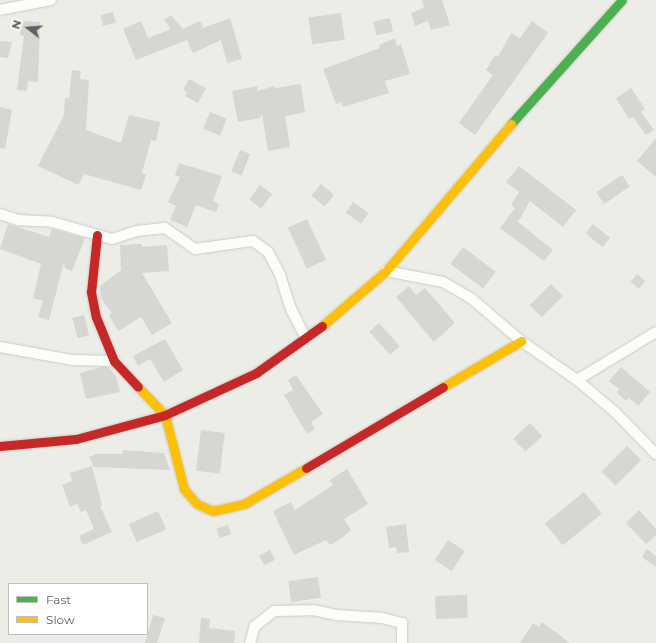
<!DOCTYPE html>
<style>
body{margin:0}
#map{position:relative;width:656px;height:643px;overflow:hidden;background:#edede7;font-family:Montserrat,sans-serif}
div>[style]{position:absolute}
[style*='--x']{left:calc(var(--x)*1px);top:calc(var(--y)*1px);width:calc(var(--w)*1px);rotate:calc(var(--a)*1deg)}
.building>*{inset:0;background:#d6d6d2;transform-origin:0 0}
.roads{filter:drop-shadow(0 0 1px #cacbc9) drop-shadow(0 0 1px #cacbc9)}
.street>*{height:10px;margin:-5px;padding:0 5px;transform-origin:5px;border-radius:5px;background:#fcfcfb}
.fast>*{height:9px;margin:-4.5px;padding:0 4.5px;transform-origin:4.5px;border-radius:4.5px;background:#4caf50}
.slow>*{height:9px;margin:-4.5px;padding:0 4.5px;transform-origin:4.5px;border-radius:4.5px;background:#ffc107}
.jam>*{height:9px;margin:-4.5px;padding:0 4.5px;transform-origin:4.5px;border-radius:4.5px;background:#c62828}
span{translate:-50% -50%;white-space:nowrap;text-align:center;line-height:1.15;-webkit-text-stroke:3px #fff;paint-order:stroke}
.legend{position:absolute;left:8px;top:583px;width:140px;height:52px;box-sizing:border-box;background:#fff;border:1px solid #bebfc1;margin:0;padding:5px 7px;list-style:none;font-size:12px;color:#5d5f65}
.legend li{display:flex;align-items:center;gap:8px;height:20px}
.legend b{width:20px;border:1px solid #bebfc1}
.north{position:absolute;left:8px;top:8px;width:40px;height:40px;-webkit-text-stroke:3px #fff;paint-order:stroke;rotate:287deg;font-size:11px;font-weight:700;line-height:16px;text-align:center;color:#5d5f65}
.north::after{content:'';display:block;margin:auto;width:14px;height:18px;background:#5d5f65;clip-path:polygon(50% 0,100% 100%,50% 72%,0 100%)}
</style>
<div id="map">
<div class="building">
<i style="clip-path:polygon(422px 0,442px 0,450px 25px,431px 30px,428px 21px,415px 26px,411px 13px,424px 8px)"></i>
<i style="left:113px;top:12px;width:11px;height:13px;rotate:75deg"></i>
<i style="left:341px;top:13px;width:27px;height:33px;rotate:82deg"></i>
<i style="clip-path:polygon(171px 15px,183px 29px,200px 21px,203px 28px,230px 18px,242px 59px,227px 63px,221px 40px,193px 53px,187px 40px,136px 60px,123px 29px,141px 21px,148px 38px,171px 29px,164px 20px)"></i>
<i style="left:390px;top:18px;width:14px;height:17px;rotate:78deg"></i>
<i style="clip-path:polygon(20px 21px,40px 22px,38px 82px,28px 81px,27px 91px,17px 90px,24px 36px,20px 35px)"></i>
<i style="clip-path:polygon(532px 21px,548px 33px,475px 135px,459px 123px,493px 75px,486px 70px,495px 55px,498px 57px,511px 33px,520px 38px)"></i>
<i style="clip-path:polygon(395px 38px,397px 46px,401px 44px,410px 74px,385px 81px,389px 93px,343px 107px,341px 102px,336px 104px,323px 69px,380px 48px,379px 45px)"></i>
<i style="clip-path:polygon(0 41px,12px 42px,8px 58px,0 57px)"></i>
<i style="clip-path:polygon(72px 70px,81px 71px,80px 79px,89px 80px,86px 130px,121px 143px,129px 115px,160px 122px,156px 141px,151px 140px,142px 173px,146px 175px,141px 190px,84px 174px,78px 185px,38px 166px,64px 115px,65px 98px,69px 98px)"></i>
<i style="clip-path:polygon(189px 79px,206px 88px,198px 103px,185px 96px,187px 92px,183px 90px)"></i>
<i style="clip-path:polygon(301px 84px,305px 112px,285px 116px,290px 147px,268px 151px,262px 114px,260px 118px,238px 122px,232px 91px,257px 86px,257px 91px,275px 86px,275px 88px)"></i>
<i style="clip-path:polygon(631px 88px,645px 109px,641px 112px,654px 130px,646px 135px,633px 117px,629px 119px,616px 98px)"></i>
<i style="clip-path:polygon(0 107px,12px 110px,5px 149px,0 148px)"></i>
<i style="left:210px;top:112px;width:18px;height:18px;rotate:22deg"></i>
<i style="clip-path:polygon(656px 138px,656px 177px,637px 161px)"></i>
<i style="left:240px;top:150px;width:11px;height:23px;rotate:22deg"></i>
<i style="clip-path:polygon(179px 163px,222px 176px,213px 201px,219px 204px,216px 212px,196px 205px,187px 227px,170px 220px,176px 206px,168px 202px,180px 177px,175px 175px)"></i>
<i style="clip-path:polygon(519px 166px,576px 210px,563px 227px,530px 201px,518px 222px,553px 250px,544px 261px,500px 228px,515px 208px,511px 205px,519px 192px,506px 182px)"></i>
<i style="left:622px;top:175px;width:14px;height:31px;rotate:56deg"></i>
<i style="left:321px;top:184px;width:17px;height:15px;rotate:40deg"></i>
<i style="left:260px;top:185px;width:15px;height:18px;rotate:37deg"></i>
<i style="left:353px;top:202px;width:19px;height:13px;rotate:35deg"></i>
<i style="left:307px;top:219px;width:45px;height:21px;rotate:65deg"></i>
<i style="clip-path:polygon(8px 224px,49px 237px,52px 229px,85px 238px,72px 271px,65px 268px,64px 262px,49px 320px,38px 317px,43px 301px,33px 298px,41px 264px,0 249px)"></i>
<i style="left:593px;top:224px;width:22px;height:12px;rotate:39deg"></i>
<i style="clip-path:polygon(142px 244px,142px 247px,167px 245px,169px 271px,142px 273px,172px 323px,152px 335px,141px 317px,118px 331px,109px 315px,112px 313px,102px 300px,100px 291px,100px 286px,121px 270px,120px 245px)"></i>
<i style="left:463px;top:247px;width:41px;height:21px;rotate:37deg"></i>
<i style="left:637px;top:274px;width:11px;height:10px;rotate:41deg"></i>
<i style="left:551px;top:284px;width:17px;height:30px;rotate:45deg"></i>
<i style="clip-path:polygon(409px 286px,416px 295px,425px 288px,455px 323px,434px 342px,396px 297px)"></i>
<i style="left:84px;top:315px;width:21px;height:12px;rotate:76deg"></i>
<i style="left:379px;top:323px;width:31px;height:13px;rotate:48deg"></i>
<i style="clip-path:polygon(165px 339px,183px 370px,164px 382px,150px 359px,138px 366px,133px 356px)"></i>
<i style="clip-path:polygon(101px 367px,108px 367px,116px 376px,120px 392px,86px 399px,80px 373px)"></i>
<i style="clip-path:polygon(621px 367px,650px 392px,638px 406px,629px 398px,626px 401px,617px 393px,619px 389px,609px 381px)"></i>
<i style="clip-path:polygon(296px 375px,323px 414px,311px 422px,315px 429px,307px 434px,284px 395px,293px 390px,288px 380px)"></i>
<i style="left:530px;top:423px;width:18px;height:23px;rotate:47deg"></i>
<i style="left:201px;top:430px;width:24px;height:41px;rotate:7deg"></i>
<i style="left:627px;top:446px;width:20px;height:36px;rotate:45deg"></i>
<i style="clip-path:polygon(123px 450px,164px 453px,170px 470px,94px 467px,89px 457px,96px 454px,123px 454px)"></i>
<i style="clip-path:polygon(92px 466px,102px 505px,100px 506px,112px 532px,83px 545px,79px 536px,94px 529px,86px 510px,81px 512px,77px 504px,70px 507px,62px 485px,72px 481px,70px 473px)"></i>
<i style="clip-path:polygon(347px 469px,368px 504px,344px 519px,351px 530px,342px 538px,330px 545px,326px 540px,294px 555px,273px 511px,291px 502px,295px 510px,333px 485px,330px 480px)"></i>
<i style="left:584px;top:492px;width:28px;height:50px;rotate:51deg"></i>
<i style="clip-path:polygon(639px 510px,656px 529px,656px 535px,646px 544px,626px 523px)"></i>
<i style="left:158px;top:511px;width:20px;height:32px;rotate:66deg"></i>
<i style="clip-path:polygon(406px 524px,409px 552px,397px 553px,396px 547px,389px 548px,386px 527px)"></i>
<i style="left:228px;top:525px;width:10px;height:12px;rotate:73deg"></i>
<i style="left:448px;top:540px;width:20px;height:24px;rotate:33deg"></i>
<i style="clip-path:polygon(647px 549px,656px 556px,656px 567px,642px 557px)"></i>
<i style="left:270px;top:550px;width:11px;height:12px;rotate:63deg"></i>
<i style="left:318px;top:577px;width:21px;height:30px;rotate:82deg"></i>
<i style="left:467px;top:595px;width:23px;height:32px;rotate:88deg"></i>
<i style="clip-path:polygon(153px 615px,165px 618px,157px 643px,145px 643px)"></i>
<i style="clip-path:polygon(201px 618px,210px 619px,209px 628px,235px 631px,234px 643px,199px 643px)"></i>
<i style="clip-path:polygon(542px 622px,570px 643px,520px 643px,533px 623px,539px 627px)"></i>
</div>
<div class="roads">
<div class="street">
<i style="--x:0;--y:10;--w:52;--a:-11.1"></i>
<i style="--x:0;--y:214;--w:19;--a:18"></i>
<i style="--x:18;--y:220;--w:34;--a:3"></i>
<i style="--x:52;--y:222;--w:62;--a:15.8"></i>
<i style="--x:112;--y:239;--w:25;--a:-18"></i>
<i style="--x:136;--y:231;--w:29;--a:-6"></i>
<i style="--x:165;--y:228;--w:37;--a:35"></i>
<i style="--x:195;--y:249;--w:59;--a:-7.9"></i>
<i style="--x:253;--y:241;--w:19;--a:36"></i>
<i style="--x:268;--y:252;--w:26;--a:62"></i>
<i style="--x:280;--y:275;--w:38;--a:72"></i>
<i style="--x:292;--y:311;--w:30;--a:63"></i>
<i style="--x:386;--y:271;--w:58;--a:10.9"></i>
<i style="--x:443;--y:282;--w:34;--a:30"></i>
<i style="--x:472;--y:299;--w:65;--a:40.6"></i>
<i style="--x:521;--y:341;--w:68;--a:34.9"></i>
<i style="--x:577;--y:380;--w:50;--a:40.1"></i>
<i style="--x:615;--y:412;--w:59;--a:45.7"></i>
<i style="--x:0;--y:347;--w:73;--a:10.2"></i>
<i style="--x:72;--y:360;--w:42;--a:1.4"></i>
<i style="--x:577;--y:380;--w:92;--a:-31.3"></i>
<i style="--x:250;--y:643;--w:18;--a:-74"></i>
<i style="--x:255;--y:626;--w:24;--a:-38"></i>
<i style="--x:274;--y:611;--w:39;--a:-1"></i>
<i style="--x:313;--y:610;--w:25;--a:12"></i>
<i style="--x:337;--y:615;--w:45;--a:3.8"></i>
<i style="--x:382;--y:618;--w:21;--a:14"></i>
<i style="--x:402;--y:623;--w:20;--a:90"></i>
</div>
<div class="fast">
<i style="--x:511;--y:124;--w:166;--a:-48.2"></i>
</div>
<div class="slow">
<i style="--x:322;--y:326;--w:84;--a:-40.7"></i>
<i style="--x:386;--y:271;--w:193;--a:-49.6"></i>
<i style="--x:138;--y:387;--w:39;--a:46"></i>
<i style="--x:165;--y:415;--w:76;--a:75.6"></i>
<i style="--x:184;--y:489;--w:20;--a:49"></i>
<i style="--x:197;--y:504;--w:17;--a:24"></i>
<i style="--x:213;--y:511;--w:32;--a:-13"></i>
<i style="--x:244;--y:504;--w:72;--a:-30.1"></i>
<i style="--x:443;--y:387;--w:91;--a:-30.5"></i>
</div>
<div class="jam">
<i style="--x:97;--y:235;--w:57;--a:96"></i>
<i style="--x:91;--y:292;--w:25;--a:79"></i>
<i style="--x:96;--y:317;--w:48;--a:67.8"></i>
<i style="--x:114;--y:361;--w:35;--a:47"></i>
<i style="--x:0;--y:446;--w:76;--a:-5.3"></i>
<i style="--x:76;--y:439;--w:92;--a:-15.1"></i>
<i style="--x:165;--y:415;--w:100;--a:-24.8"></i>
<i style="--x:256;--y:373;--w:81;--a:-35.5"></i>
<i style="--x:306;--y:468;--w:159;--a:-30.6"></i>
</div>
</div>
<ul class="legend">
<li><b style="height:5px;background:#4caf50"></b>Fast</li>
<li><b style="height:5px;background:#ffc107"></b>Slow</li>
</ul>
<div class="north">N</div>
</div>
